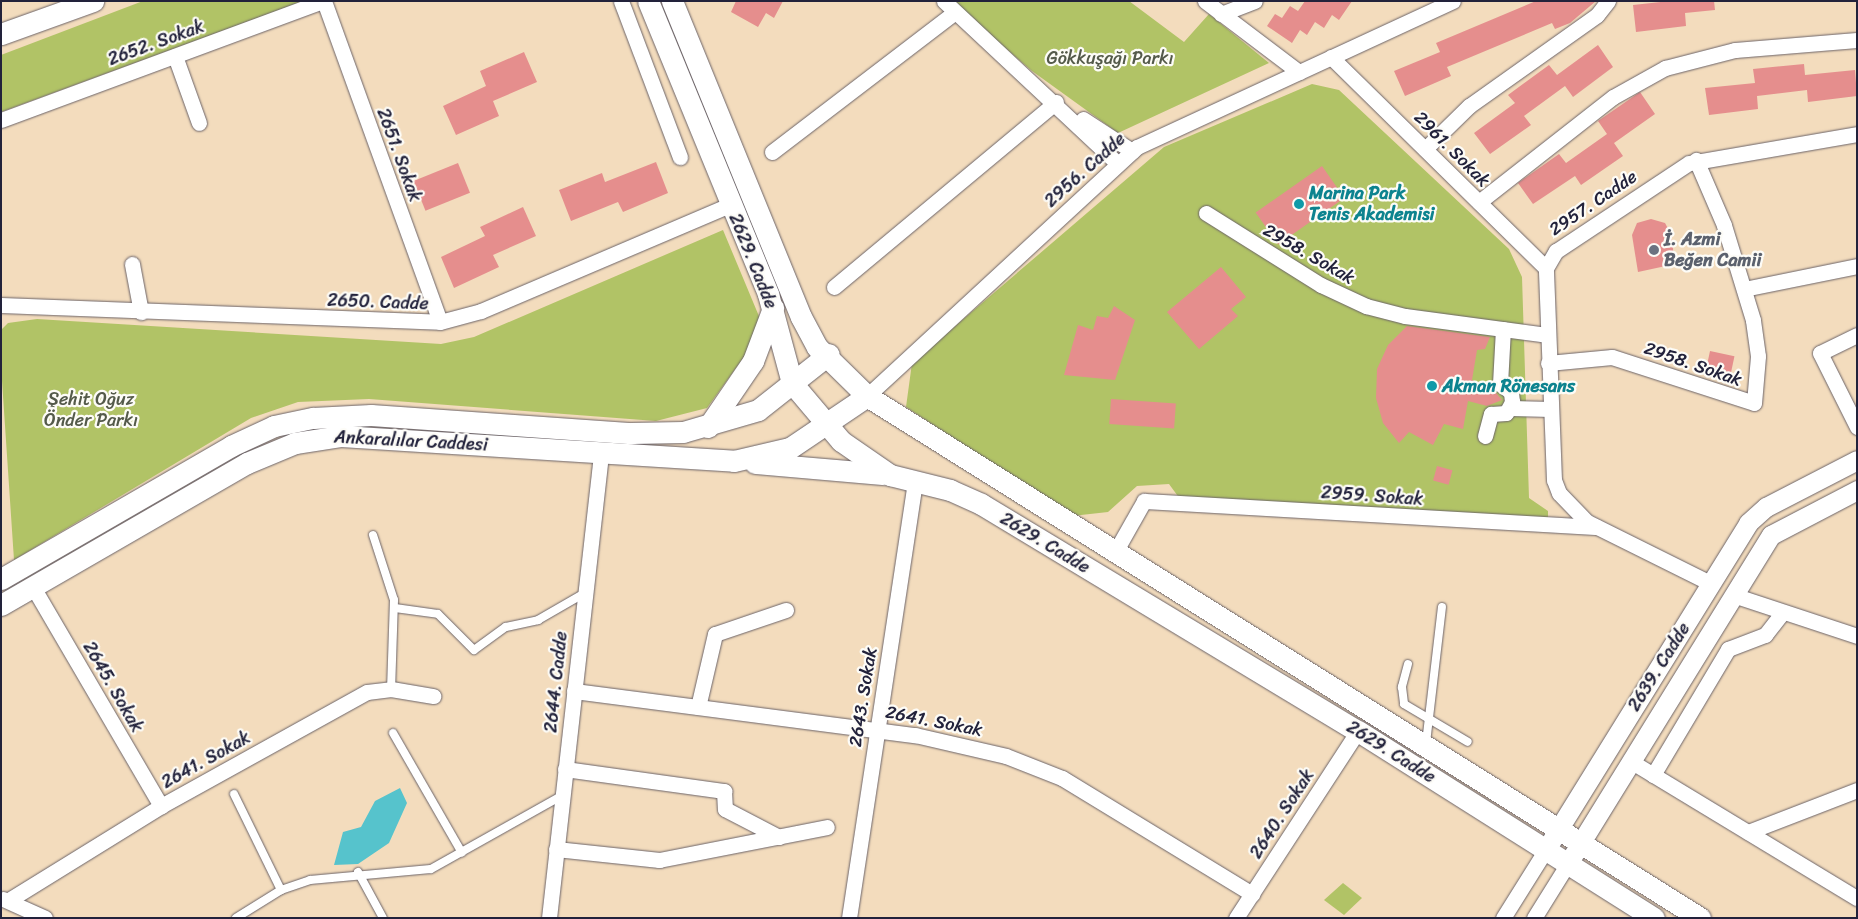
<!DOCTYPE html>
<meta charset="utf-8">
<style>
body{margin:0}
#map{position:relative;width:1858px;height:919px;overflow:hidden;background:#f3dcbd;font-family:Sriracha,sans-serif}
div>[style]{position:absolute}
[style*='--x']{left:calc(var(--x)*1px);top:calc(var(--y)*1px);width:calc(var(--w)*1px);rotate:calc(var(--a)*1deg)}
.green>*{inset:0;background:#b1c366}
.water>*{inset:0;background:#56c3cc}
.building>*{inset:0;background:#e58e8d;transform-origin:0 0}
.roads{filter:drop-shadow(0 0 1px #6b6368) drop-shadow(0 0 1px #6b6368)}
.service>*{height:8px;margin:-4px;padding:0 4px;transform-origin:4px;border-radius:4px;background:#fff}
.minor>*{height:15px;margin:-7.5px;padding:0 7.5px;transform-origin:7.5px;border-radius:7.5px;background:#fff}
.tertiary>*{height:19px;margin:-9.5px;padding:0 9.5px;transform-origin:9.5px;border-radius:9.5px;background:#fff}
.secondary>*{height:21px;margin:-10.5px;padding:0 10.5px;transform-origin:10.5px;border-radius:10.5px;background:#fff}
.dots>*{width:14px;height:14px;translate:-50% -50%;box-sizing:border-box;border:2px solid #fdfcf7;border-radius:50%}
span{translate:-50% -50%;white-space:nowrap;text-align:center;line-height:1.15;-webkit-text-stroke:4.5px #fdfcf7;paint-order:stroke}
.street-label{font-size:18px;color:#22223b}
.park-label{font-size:18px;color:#545a4a}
.culture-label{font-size:18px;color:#0d838f;font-weight:700}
.left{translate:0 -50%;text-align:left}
.worship-label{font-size:18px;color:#5b616d;font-weight:700}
.frame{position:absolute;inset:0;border:2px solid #22223b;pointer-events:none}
</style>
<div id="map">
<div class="green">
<i style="clip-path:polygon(143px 1px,304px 1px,1px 112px,1px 55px)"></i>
<i style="clip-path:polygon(951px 1px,1129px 1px,1184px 42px,1209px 14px,1269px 63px,1118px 133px,1032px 71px)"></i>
<i style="clip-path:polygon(1312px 84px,1339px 90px,1509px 249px,1522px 277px,1529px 498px,1548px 511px,1548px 519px,1180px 499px,1169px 484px,1137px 486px,1108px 512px,1072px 516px,906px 407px,912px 363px,1164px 147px)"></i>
<i style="clip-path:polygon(723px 230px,761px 321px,749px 350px,707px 408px,656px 421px,369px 399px,298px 402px,251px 418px,14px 560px,1px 366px,1px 330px,8px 323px,37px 319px,441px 344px,474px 337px)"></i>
<i style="clip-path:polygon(1343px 883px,1362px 898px,1344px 915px,1324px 900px)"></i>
</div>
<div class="water">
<i style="clip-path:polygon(400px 788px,407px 803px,389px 843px,358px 864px,334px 865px,343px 832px,361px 827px,375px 801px)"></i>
</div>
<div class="building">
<i style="clip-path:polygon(736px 1px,783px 1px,774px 18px,766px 13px,758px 27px,731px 12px)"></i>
<i style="clip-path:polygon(1305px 1px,1352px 1px,1339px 20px,1332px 15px,1324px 28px,1315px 22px,1307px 35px,1300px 30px,1292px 43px,1267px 26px,1275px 14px,1282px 18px,1290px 6px,1298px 11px)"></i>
<i style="clip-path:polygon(1536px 1px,1596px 1px,1570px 23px,1555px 29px,1552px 23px,1447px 67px,1451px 76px,1405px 96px,1394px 71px,1440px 52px,1436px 43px)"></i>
<i style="clip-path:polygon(1670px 1px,1714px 1px,1715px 10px,1685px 13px,1686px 26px,1636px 32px,1633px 5px)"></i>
<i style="clip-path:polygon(1598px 45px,1613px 67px,1573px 97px,1565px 86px,1524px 116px,1531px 125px,1490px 154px,1474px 133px,1515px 103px,1508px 95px,1549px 65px,1557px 75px)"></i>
<i style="clip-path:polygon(524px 52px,537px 82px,493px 101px,499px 116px,456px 135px,443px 106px,486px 86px,480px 71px)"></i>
<i style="clip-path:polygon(1804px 64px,1805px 75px,1855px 70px,1857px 96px,1808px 102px,1807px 90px,1757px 96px,1758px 109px,1709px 115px,1705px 88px,1755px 83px,1753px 69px)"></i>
<i style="clip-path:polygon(1640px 92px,1655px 114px,1614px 143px,1623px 156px,1581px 185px,1575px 176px,1533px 204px,1518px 183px,1559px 154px,1566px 163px,1607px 134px,1598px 121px)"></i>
<i style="clip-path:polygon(656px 162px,668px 193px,623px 212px,618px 202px,571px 221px,559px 190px,602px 173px,605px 182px)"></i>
<i style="left:458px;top:163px;width:32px;height:48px;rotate:68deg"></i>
<i style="left:1322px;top:166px;width:39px;height:81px;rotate:55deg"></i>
<i style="clip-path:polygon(523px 207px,536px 236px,493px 255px,499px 267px,454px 288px,441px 257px,485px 236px,480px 227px)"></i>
<i style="clip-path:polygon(1651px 219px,1665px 223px,1671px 234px,1675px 264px,1638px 272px,1632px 235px,1637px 223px)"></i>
<i style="clip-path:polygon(1221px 267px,1246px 297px,1231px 309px,1238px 316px,1199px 349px,1167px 312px)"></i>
<i style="clip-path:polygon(1114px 306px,1135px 320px,1115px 380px,1064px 375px,1078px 325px,1093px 330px,1097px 316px,1108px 318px)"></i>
<i style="clip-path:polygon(1407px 326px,1490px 337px,1485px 349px,1477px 350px,1472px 380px,1491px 387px,1502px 400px,1487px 406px,1468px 401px,1463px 429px,1444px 424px,1433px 445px,1409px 432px,1399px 443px,1383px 423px,1376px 398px,1377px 369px,1388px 345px)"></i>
<i style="left:1710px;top:351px;width:25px;height:26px;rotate:12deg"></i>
<i style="left:1111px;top:399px;width:65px;height:25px;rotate:4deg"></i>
<i style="left:1437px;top:466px;width:16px;height:15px;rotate:15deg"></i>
</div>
<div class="roads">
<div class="service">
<i style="--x:373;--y:535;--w:68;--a:72.1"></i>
<i style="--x:394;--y:600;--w:89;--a:91.9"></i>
<i style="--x:395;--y:608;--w:43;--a:7.9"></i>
<i style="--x:438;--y:614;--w:51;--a:45"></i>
<i style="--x:474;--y:650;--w:39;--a:-36"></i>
<i style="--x:506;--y:627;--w:33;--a:-12"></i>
<i style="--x:538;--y:620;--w:54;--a:-29.9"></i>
<i style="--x:1408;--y:664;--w:24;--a:105"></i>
<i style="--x:1402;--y:687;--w:17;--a:83"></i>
<i style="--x:1404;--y:704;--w:74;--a:30.7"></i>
<i style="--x:393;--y:733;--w:138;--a:60.1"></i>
<i style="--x:1426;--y:743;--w:137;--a:-83.3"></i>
<i style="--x:234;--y:794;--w:107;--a:63.9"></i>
<i style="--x:358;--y:872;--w:52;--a:61.5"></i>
<i style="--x:236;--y:918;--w:53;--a:-31.9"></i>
<i style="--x:281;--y:890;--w:31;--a:-19"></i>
<i style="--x:310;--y:880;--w:121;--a:-5.2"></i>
<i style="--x:431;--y:869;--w:151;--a:-29.3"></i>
</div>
<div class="minor">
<i style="--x:324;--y:1;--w:341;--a:70.1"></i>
<i style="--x:621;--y:1;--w:167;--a:69.3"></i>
<i style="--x:944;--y:1;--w:237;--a:43.1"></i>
<i style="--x:1205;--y:1;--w:118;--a:37.1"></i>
<i style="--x:1221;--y:14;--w:36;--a:-21"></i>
<i style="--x:175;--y:56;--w:71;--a:70.3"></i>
<i style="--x:1331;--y:57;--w:301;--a:44.5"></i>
<i style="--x:1083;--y:119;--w:59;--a:33.1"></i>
<i style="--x:1;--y:120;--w:343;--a:-20.3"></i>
<i style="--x:1425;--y:149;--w:62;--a:-44.3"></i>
<i style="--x:1469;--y:106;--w:157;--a:-35.4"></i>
<i style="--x:1597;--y:15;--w:18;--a:-52"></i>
<i style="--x:772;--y:152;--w:230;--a:-37.4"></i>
<i style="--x:1479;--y:202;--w:170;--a:-38.1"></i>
<i style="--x:1613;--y:97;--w:60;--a:-29.1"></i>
<i style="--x:1665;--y:68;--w:72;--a:-14.4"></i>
<i style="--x:1735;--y:50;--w:122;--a:-4.7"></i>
<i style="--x:1206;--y:213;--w:136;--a:32.1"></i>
<i style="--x:1321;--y:285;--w:50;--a:25"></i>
<i style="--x:1366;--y:306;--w:40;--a:14.4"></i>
<i style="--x:1405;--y:316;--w:143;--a:7.6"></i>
<i style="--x:132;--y:264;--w:49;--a:79.4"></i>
<i style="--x:834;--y:287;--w:289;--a:-39.8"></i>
<i style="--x:1744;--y:289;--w:115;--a:-11.5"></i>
<i style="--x:1;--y:305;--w:439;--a:2.2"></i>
<i style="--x:440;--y:322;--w:42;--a:-15"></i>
<i style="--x:481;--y:311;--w:271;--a:-23.1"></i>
<i style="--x:1857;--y:335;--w:41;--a:154.1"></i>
<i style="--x:1820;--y:353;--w:83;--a:63.4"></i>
<i style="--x:1548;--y:363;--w:64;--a:-5.4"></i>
<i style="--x:1612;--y:357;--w:149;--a:17.9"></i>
<i style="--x:1754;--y:403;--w:47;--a:-85.1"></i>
<i style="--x:1758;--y:356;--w:36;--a:-98"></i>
<i style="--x:1753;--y:320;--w:99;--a:-107"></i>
<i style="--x:1724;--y:225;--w:71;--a:-113.3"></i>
<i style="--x:867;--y:396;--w:367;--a:-42.7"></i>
<i style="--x:1137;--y:147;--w:348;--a:-24.8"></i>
<i style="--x:1511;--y:408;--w:40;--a:1.4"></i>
<i style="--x:1485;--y:436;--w:23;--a:-75"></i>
<i style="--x:1491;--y:414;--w:15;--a:-4"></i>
<i style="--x:1506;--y:413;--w:13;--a:-61"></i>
<i style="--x:1512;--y:402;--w:10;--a:-96"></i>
<i style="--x:1511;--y:392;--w:14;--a:-144"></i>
<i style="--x:1500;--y:384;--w:55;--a:-86.9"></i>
<i style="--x:1114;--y:554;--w:61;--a:-60.5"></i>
<i style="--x:1144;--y:501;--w:453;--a:3.3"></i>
<i style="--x:1710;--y:583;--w:137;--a:-153.6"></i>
<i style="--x:1587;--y:522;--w:40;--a:-134"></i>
<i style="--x:1559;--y:493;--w:14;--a:-111"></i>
<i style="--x:1554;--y:480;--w:212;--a:-92.2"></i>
<i style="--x:1546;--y:268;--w:20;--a:-60"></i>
<i style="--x:1556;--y:251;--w:159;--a:-33.5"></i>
<i style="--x:1689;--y:163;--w:170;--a:-9.8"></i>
<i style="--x:33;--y:587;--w:254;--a:59.7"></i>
<i style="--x:1733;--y:595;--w:131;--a:18.3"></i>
<i style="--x:574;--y:691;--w:344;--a:7.4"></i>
<i style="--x:915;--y:735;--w:93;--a:13"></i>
<i style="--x:1006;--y:756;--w:60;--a:21.4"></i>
<i style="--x:1062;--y:778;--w:223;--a:31.4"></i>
<i style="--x:698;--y:707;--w:75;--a:-76.9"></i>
<i style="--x:715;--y:634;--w:75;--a:-18.7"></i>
<i style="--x:1632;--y:762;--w:263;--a:31.2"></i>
<i style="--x:565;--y:769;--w:161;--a:7.9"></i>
<i style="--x:724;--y:791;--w:18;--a:87"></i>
<i style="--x:725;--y:809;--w:61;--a:27.4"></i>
<i style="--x:1653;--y:775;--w:147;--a:-59.2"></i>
<i style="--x:1728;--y:649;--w:40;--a:-21"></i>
<i style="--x:1765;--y:635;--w:29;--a:-52"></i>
<i style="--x:1748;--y:832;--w:117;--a:-21.1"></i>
<i style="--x:556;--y:849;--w:104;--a:6.1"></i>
<i style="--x:659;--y:860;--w:171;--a:-11.1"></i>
<i style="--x:3;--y:899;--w:46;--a:24.3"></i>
<i style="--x:9;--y:900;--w:179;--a:-31.7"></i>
<i style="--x:161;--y:806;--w:235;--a:-29"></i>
<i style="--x:367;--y:692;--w:24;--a:-7"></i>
<i style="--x:391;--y:689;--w:43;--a:9.5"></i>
<i style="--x:549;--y:918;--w:470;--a:-83.6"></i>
<i style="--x:849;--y:918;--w:441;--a:-81.4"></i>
<i style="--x:1236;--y:918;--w:223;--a:-56.9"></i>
<i style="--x:1503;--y:918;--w:79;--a:-57.9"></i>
<i style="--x:1534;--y:918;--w:62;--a:-58.1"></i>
</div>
<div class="tertiary">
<i style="--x:1545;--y:851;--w:386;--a:-58.2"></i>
<i style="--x:1748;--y:523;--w:24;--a:-42"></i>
<i style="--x:1766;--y:507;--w:102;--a:-27.3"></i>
<i style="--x:1567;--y:865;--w:388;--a:-58.3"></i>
<i style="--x:1771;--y:535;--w:97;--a:-27.6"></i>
</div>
<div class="secondary">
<i style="--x:648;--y:1;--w:317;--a:67.7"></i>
<i style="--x:768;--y:294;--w:92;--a:74.9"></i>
<i style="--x:792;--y:383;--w:76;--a:49.8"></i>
<i style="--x:841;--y:441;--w:60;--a:34.8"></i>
<i style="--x:890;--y:475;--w:62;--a:14"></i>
<i style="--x:950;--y:490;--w:34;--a:24"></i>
<i style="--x:981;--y:504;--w:440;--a:31.1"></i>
<i style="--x:1358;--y:731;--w:350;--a:32.3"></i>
<i style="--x:672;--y:1;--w:341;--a:67.8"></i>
<i style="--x:801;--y:317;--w:34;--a:62"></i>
<i style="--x:817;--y:347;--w:70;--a:44.4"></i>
<i style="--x:867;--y:396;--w:983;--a:32.07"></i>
<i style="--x:1;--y:34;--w:98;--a:-19.7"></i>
<i style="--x:708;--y:427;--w:80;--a:-55.7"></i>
<i style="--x:753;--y:361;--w:57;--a:-69.3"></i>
<i style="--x:755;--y:463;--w:129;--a:4.9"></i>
<i style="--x:1;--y:579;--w:266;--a:-30"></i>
<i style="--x:231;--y:446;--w:47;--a:-24.9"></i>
<i style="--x:274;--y:426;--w:40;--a:-12"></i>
<i style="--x:313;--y:418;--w:58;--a:-3"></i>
<i style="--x:371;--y:415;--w:261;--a:4"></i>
<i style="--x:631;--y:433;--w:52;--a:-1.1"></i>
<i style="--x:683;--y:432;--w:78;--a:-16.3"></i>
<i style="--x:758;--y:410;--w:90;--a:-38.3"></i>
<i style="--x:1;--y:605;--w:284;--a:-30"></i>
<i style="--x:247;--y:463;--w:52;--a:-22.6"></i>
<i style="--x:295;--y:443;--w:47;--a:-8.7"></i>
<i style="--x:341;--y:436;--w:394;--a:3.6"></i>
<i style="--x:734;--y:461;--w:57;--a:-13.1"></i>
<i style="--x:790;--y:448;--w:93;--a:-34"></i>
</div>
</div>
<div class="dots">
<i style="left:1299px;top:204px;background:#0f9aa8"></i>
<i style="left:1654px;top:250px;background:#6b7280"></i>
<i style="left:1432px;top:386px;background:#0f9aa8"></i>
</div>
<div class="street-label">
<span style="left:156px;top:43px;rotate:-20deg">2652. Sokak</span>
<span style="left:1452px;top:149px;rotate:45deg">2961. Sokak</span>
<span style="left:399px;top:155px;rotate:70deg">2651. Sokak</span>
<span style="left:1085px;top:170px;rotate:-42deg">2956. Cadde</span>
<span style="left:1593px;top:203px;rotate:-34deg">2957. Cadde</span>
<span style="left:1309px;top:254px;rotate:30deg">2958. Sokak</span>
<span style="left:753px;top:261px;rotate:68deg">2629. Cadde</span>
<span style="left:378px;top:302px;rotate:2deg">2650. Cadde</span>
<span style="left:1693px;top:364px;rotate:19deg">2958. Sokak</span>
<span style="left:411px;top:441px;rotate:3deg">Ankaralılar Caddesi</span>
<span style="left:1372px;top:496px;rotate:4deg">2959. Sokak</span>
<span style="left:1045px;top:543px;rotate:31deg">2629. Cadde</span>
<span style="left:1659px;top:667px;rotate:-58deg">2639. Cadde</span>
<span style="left:556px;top:682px;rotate:-84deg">2644. Cadde</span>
<span style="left:113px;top:687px;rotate:60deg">2645. Sokak</span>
<span style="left:863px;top:697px;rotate:-81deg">2643. Sokak</span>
<span style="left:934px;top:721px;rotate:11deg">2641. Sokak</span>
<span style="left:1391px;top:752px;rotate:32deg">2629. Cadde</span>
<span style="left:206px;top:760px;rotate:-29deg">2641. Sokak</span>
<span style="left:1282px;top:814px;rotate:-57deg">2640. Sokak</span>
</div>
<div class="park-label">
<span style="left:1110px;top:58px">Gökkuşağı Parkı</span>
<span style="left:91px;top:410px">Şehit Oğuz<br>Önder Parkı</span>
</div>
<div class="culture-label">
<span class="left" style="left:1309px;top:204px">Marina Park<br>Tenis Akademisi</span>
<span class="left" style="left:1442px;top:386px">Akman Rönesans</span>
</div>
<div class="worship-label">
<span class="left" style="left:1664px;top:250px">İ. Azmi<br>Beğen Camii</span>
</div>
<div class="frame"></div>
</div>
